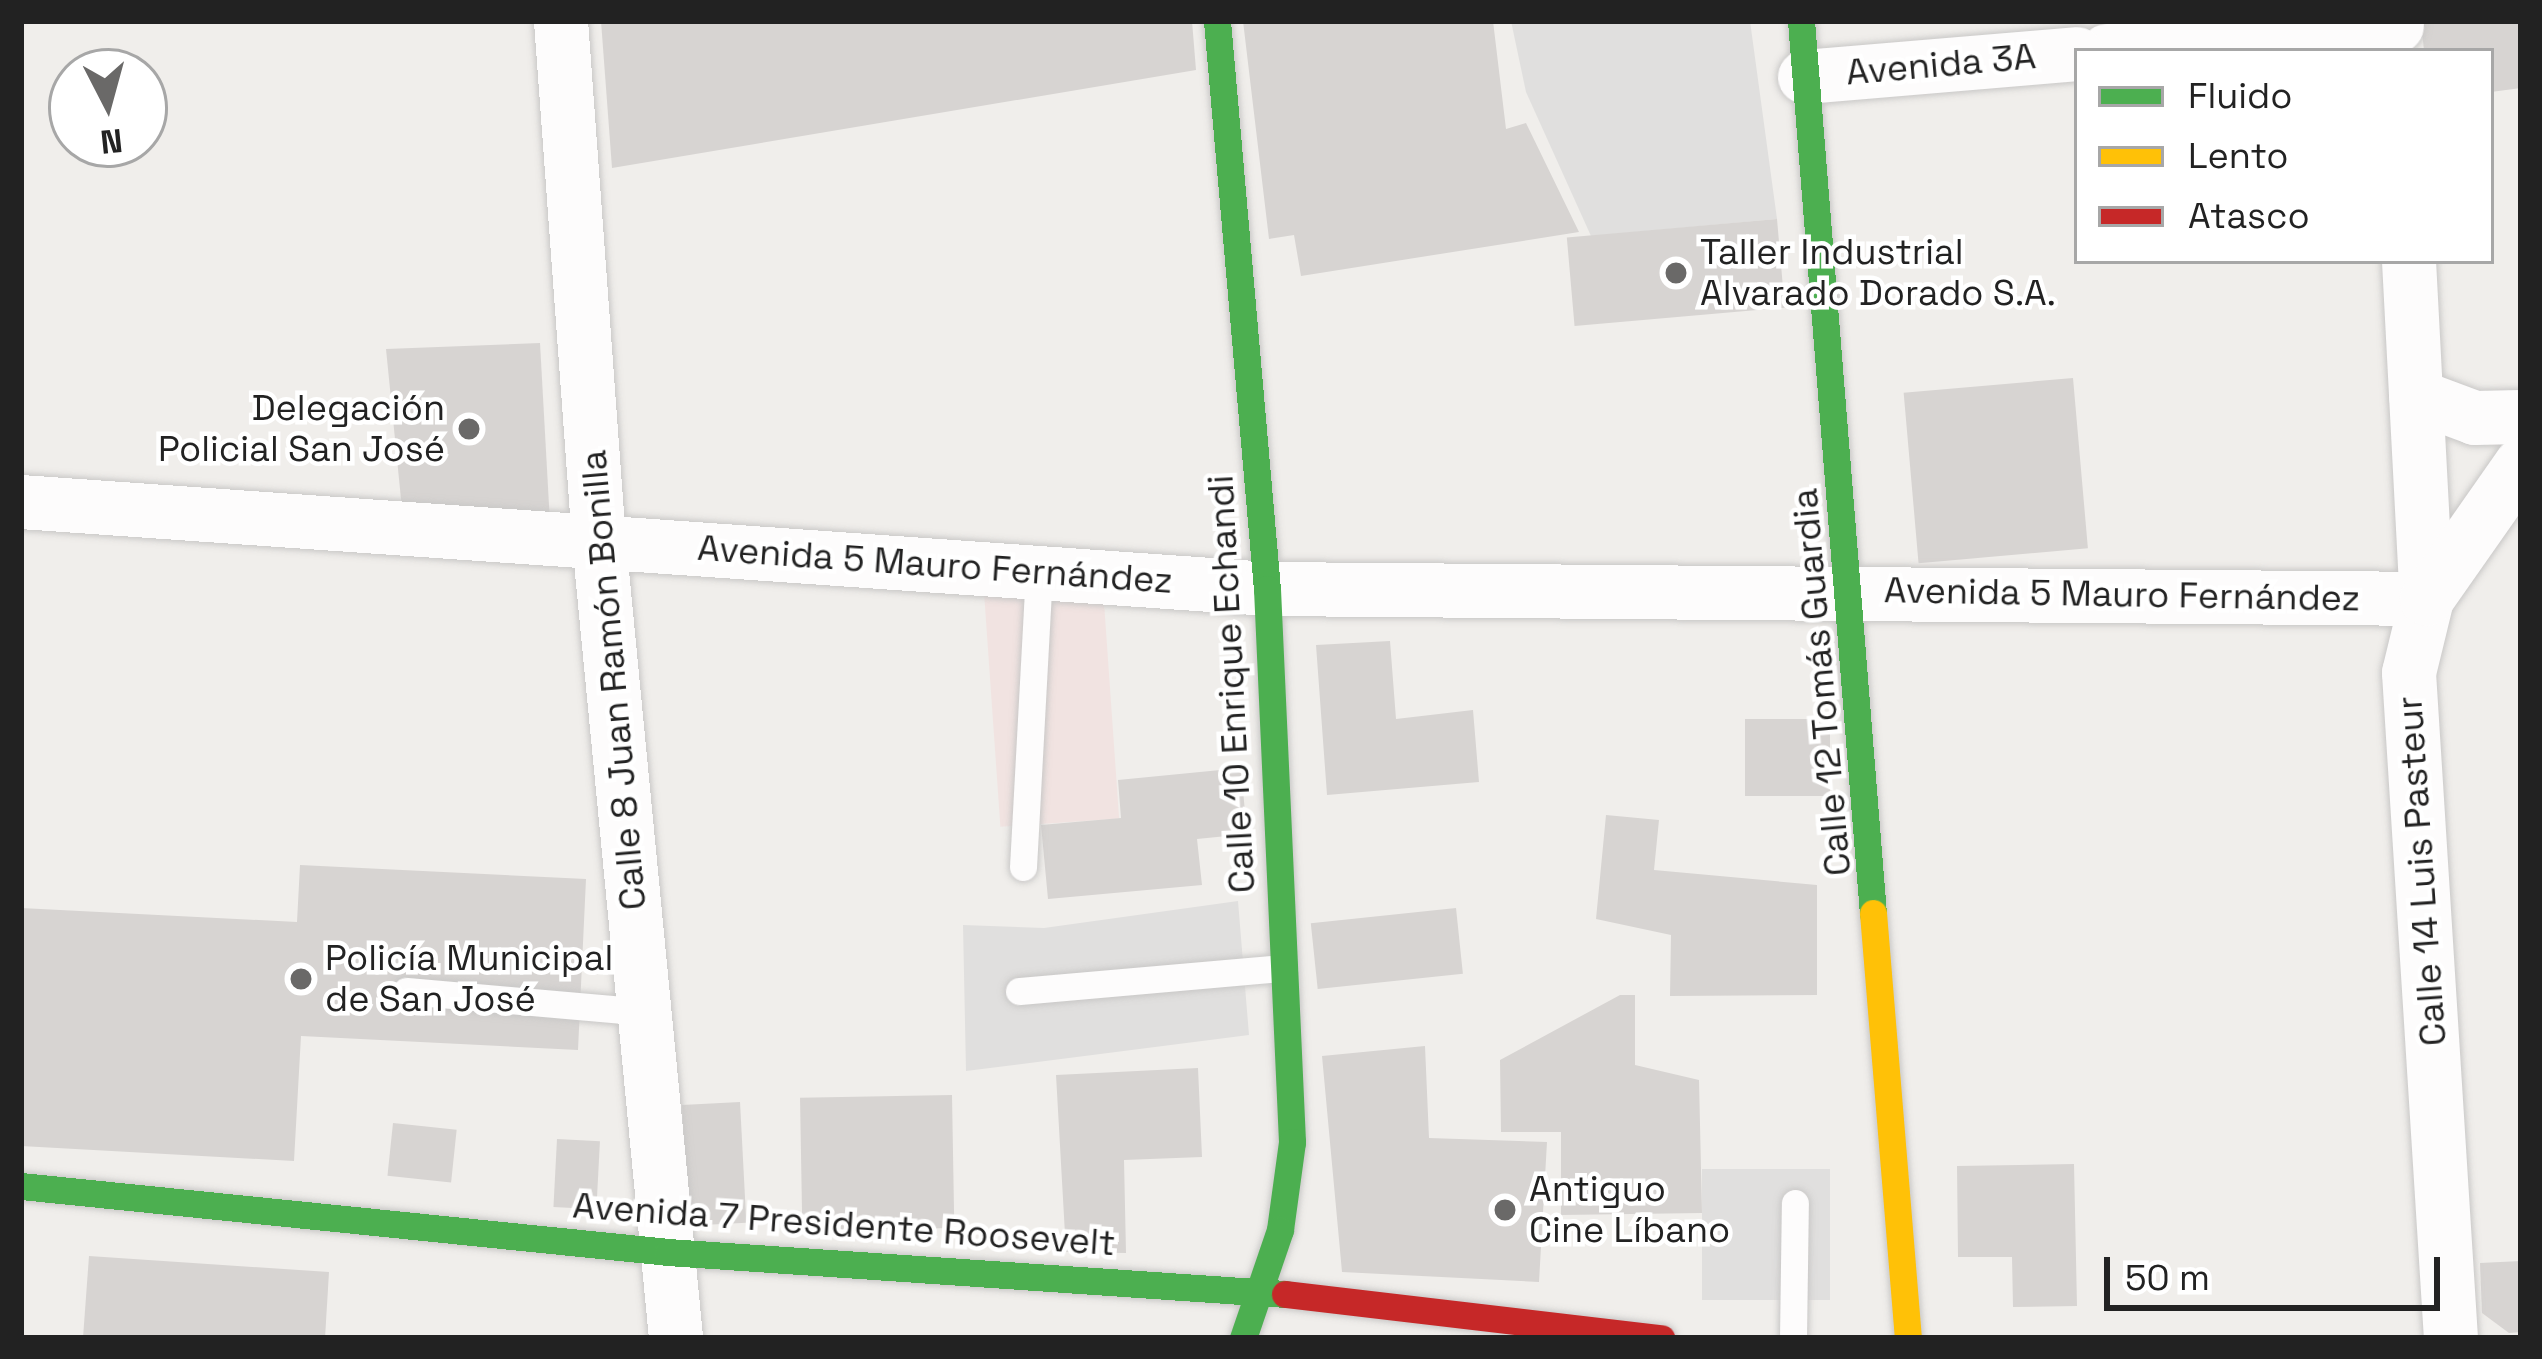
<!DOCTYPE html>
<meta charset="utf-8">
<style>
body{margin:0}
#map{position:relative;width:2542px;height:1359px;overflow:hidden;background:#f0eeeb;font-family:"Space Grotesk",sans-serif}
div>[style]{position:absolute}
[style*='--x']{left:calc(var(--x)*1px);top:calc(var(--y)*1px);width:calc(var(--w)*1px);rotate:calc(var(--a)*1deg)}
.commercial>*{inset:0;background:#f1e3e1;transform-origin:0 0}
.parking>*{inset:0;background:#e0dfde;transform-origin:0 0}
.building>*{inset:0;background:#d7d4d2;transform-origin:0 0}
.roads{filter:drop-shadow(0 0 3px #c9c8c7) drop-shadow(0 0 3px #c9c8c7)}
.lane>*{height:27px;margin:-13.5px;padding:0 13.5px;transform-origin:13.5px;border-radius:13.5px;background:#fdfcfc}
.street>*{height:54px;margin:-27px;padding:0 27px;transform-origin:27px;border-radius:27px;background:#fdfcfc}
.fast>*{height:27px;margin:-13.5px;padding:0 13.5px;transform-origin:13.5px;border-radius:13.5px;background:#4caf50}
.slow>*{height:27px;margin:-13.5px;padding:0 13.5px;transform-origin:13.5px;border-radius:13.5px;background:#ffc107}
.jam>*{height:27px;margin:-13.5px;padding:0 13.5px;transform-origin:13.5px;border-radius:13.5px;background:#c62828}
.dots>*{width:33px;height:33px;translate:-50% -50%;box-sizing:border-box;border:6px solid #fff;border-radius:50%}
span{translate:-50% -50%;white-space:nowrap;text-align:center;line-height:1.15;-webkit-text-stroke:9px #fff;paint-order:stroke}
.street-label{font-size:36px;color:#222}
.poi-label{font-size:36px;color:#222}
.left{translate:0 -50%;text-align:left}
.right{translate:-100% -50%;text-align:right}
.frame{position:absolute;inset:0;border:24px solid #222;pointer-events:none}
.legend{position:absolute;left:2074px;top:48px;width:420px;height:216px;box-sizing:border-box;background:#fff;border:3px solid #a7a7a7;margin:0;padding:15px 21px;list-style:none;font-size:36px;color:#222}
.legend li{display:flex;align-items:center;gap:24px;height:60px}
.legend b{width:60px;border:3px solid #a7a7a7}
.north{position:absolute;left:48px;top:48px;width:120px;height:120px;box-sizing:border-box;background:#fff;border:3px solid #a7a7a7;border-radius:50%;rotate:174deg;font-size:33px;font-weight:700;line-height:48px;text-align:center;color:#222}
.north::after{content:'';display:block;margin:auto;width:42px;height:54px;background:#6a6968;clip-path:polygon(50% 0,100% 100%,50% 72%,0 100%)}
.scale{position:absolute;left:2104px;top:1257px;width:336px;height:54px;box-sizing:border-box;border:6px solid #222;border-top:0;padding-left:15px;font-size:36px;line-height:42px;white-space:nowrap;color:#222;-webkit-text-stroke:9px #fff;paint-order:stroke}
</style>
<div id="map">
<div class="commercial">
<i style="left:1103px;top:588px;width:231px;height:119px;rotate:86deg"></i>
</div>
<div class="parking">
<i style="clip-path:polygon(1511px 21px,1750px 21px,1777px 219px,1591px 236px,1526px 92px)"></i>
<i style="clip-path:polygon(1238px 901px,1249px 1035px,966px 1071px,963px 925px,1044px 928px)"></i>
<i style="left:1702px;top:1169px;width:128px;height:131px"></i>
</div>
<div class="building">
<i style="clip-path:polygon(601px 21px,1192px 21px,1196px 70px,612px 168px)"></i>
<i style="clip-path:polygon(1243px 21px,1493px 21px,1506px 129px,1526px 123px,1579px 232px,1301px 276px,1294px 235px,1269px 239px)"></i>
<i style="clip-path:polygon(2421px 21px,2521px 21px,2521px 88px,2491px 92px,2491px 51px,2424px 51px)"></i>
<i style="left:1777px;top:219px;width:89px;height:211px;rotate:85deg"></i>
<i style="clip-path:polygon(540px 343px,550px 523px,402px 509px,386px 349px)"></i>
<i style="left:2073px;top:378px;width:171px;height:170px;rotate:85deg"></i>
<i style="clip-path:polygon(1390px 641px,1396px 719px,1473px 710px,1479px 782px,1327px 795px,1316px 645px)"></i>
<i style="left:1745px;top:719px;width:85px;height:77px"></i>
<i style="clip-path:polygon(1241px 768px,1247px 834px,1197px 839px,1202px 885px,1048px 899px,1041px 825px,1121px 818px,1118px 780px)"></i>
<i style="clip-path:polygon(1606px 815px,1659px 820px,1654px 870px,1817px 885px,1817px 995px,1670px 996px,1671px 935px,1596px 919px)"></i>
<i style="clip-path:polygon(300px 865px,586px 879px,578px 1050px,301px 1036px,294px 1161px,21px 1146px,21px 908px,297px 922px)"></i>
<i style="left:1456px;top:908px;width:66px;height:146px;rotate:84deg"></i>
<i style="clip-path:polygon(1620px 995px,1635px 995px,1635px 1065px,1699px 1080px,1702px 1213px,1561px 1215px,1561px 1132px,1501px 1132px,1500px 1060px)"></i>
<i style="clip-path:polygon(1425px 1046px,1429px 1138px,1547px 1142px,1539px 1282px,1342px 1272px,1322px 1056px)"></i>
<i style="clip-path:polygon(1198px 1068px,1202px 1157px,1124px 1160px,1126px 1253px,1066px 1252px,1056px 1075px)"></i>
<i style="left:952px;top:1095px;width:133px;height:152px;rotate:89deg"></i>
<i style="left:740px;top:1102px;width:121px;height:58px;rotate:87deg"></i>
<i style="left:393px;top:1123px;width:64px;height:53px;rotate:6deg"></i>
<i style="left:557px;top:1139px;width:43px;height:68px;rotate:3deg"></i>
<i style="clip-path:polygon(2074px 1164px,2077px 1306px,2013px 1307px,2012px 1257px,1958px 1257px,1957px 1166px)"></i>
<i style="clip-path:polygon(89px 1256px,329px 1272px,325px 1338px,83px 1338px)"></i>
<i style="clip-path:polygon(2521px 1261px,2521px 1332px,2509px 1333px,2482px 1313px,2480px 1263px)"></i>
</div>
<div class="roads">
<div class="lane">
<i style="--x:1023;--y:867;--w:294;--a:-86.9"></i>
<i style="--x:406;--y:991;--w:239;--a:5"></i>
<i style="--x:1019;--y:991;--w:266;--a:-5"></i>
<i style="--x:1793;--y:1338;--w:135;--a:-89.2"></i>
</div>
<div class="street">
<i style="--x:561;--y:21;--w:521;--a:85.82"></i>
<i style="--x:599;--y:541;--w:801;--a:84.48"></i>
<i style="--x:2107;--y:51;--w:291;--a:-4.9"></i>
<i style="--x:1805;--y:77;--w:273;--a:-4.8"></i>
<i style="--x:2409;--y:261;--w:338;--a:87"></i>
<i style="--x:2427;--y:599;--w:76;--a:103.7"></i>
<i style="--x:2409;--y:673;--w:666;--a:86.39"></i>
<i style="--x:2416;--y:396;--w:63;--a:20.4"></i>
<i style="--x:2475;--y:418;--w:46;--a:-1.2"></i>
<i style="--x:21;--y:502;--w:1249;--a:3.99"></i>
<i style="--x:1267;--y:589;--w:1160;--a:0.49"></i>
<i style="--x:2427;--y:599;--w:164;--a:-55"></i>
</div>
<div class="fast">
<i style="--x:1217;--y:21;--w:570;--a:84.97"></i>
<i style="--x:1267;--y:589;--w:554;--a:87.41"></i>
<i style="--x:1292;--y:1142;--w:89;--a:97.8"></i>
<i style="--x:1280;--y:1230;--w:114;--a:108.9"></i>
<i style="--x:1801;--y:21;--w:895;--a:85.39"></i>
<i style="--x:21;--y:1186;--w:650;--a:5.82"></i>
<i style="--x:668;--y:1252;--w:618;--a:3.89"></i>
</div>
<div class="slow">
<i style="--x:1873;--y:913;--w:426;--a:85.3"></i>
</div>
<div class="jam">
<i style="--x:1285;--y:1294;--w:379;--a:6.7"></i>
</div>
</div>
<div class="dots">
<i style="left:1676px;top:273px;background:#6a6968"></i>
<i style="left:469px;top:429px;background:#6a6968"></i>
<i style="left:301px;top:979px;background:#6a6968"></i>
<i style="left:1505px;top:1210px;background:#6a6968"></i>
</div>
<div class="street-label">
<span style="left:1941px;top:65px;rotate:-5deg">Avenida 3A</span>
<span style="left:935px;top:565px;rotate:4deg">Avenida 5 Mauro Fernández</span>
<span style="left:2122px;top:595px;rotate:1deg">Avenida 5 Mauro Fernández</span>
<span style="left:614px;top:680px;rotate:-95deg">Calle 8 Juan Ramón Bonilla</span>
<span style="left:1822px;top:682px;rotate:-95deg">Calle 12 Tomás Guardia</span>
<span style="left:1232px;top:684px;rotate:-93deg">Calle 10 Enrique Echandi</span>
<span style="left:2422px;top:871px;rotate:-94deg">Calle 14 Luis Pasteur</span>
<span style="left:844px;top:1225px;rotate:4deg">Avenida 7 Presidente Roosevelt</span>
</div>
<div class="poi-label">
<span class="left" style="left:1700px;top:273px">Taller Industrial<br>Alvarado Dorado S.A.</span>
<span class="right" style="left:445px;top:429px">Delegación<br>Policial San José</span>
<span class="left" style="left:325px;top:979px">Policía Municipal<br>de San José</span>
<span class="left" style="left:1529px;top:1210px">Antiguo<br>Cine Líbano</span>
</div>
<div class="frame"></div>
<ul class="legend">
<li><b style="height:15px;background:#4caf50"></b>Fluido</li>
<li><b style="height:15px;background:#ffc107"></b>Lento</li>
<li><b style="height:15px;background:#c62828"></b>Atasco</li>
</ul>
<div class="north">N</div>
<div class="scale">50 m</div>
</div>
